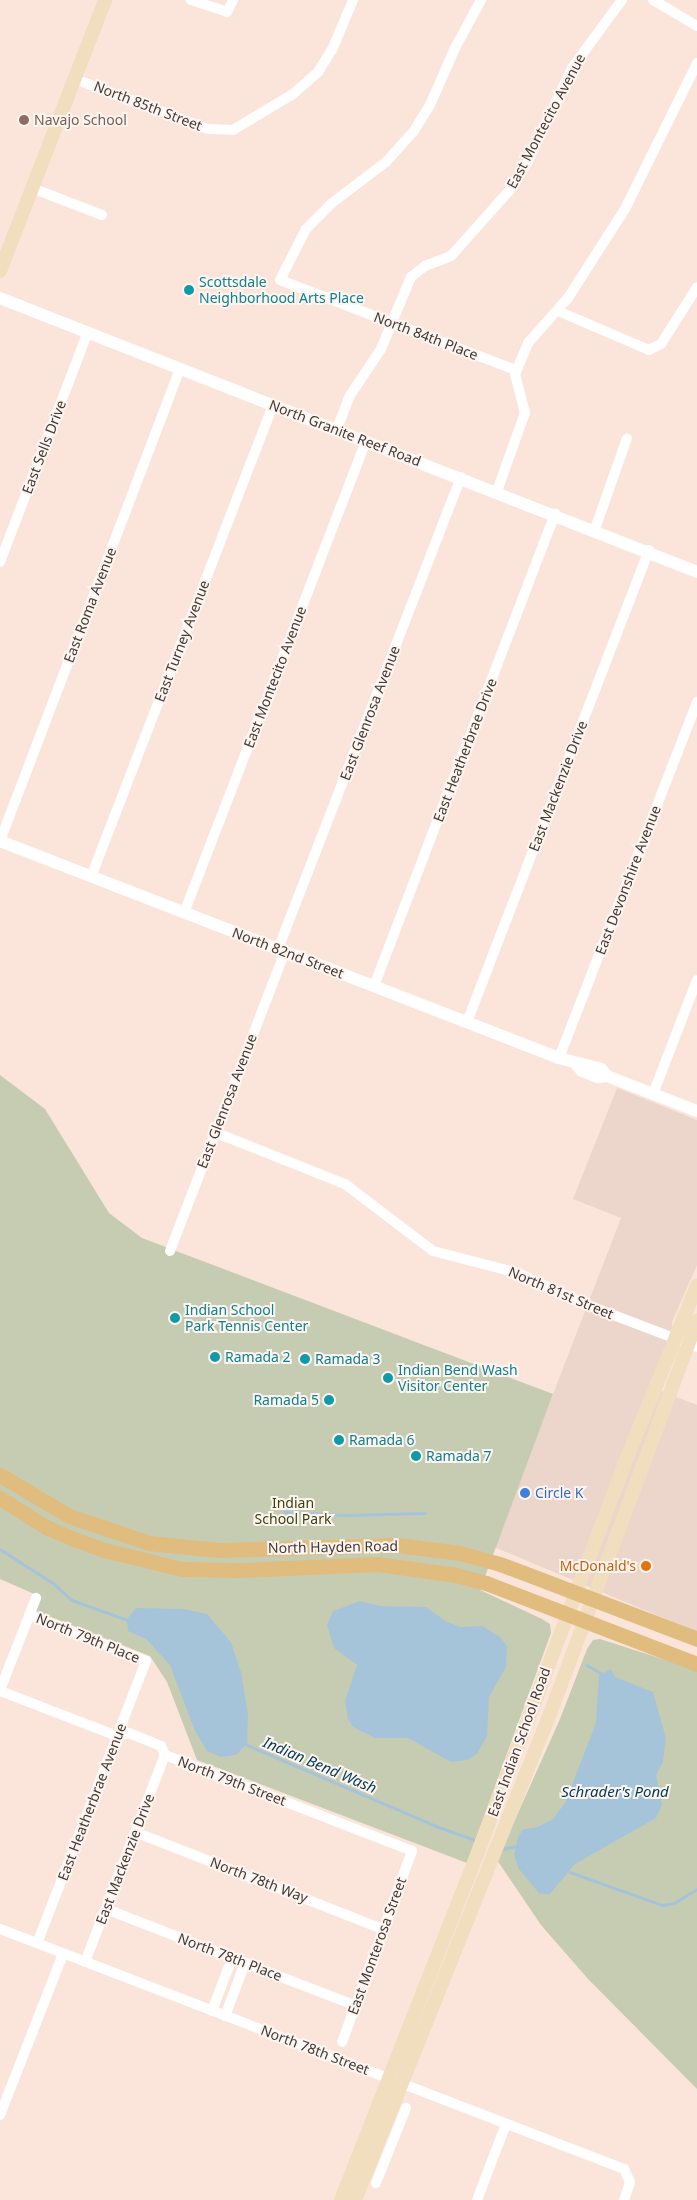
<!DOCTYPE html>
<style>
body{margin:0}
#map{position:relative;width:697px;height:2200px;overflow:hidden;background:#fbe5da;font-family:"Noto Sans",sans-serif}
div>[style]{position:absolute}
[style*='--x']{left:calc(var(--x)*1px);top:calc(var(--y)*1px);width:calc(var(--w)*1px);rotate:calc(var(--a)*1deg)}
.commercial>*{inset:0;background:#ecd5cb}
.green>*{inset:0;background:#c6ccb2}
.water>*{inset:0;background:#a6c4d9}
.stream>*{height:2.5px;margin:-1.25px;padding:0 1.25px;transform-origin:1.25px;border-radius:1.25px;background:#a6c4d9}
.minor>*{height:10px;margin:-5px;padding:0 5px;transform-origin:5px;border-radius:5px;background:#fff}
.tertiary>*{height:12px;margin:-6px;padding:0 6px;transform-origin:6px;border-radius:6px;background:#fff}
.secondary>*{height:14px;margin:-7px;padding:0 7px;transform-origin:7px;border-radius:7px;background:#f0debf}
.primary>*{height:15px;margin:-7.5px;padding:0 7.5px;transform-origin:7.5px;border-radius:7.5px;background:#e0bc7f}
.dots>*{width:14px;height:14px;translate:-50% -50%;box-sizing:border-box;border:2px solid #fef5f1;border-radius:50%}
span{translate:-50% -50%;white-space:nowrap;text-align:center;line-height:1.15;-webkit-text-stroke:4px #fef5f1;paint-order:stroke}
.street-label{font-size:14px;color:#423a35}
.education-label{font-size:14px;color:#785e54}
.left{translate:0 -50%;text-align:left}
.culture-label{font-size:14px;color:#0d838f}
.right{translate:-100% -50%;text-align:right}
.shop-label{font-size:14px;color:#366cbe}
.park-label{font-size:14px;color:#3a430e}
.food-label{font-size:14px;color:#c56008}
.water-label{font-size:15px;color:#003b58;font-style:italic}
</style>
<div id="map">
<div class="commercial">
<i style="clip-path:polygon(617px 1088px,697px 1120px,697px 1265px,672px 1322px,673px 1332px,651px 1387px,697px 1405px,697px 1632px,494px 1547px,621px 1218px,573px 1199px)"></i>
</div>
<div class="green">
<i style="clip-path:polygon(0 1075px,45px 1109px,109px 1213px,142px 1238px,553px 1394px,480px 1590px,542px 1619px,550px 1624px,551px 1633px,467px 1863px,197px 1760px,167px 1682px,150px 1656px,36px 1611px,41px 1597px,0 1579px)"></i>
<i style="clip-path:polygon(600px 1639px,697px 1670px,697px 2089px,588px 1979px,541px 1925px,497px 1860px,560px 1719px,587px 1649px,593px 1640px)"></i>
</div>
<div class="water">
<i style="clip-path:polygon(360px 1601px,380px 1606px,426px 1607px,447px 1622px,461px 1627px,482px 1626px,500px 1637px,507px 1646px,506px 1667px,489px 1697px,487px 1736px,477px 1754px,467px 1760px,451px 1762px,408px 1738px,375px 1738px,353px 1727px,348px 1719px,345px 1701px,357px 1665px,334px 1648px,327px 1625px,333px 1611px)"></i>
<i style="clip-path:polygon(136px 1608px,184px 1609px,207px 1614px,231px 1642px,241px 1672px,248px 1715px,247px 1744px,236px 1755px,221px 1757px,207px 1751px,195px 1731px,170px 1665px,146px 1639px,128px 1631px,127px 1619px)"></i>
<i style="clip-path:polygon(611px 1669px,615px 1677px,653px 1692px,666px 1738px,663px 1762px,656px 1775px,662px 1805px,656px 1818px,575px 1864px,549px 1895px,539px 1893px,518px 1868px,514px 1854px,519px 1835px,524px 1829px,538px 1827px,553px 1819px,565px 1803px,596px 1723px,599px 1675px)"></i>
</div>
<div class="stream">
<i style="--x:284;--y:1512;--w:60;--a:2.9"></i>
<i style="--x:344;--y:1515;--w:81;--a:-1.4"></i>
<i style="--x:0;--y:1549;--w:63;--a:32.7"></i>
<i style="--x:53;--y:1583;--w:25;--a:42"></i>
<i style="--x:72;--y:1600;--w:59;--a:19.7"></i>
<i style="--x:587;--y:1665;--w:16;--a:30"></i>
<i style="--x:245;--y:1744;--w:208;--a:23.2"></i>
<i style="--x:436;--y:1826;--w:45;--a:19.7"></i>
<i style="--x:502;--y:1849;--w:16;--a:-11"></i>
<i style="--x:570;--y:1872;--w:98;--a:19.7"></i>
<i style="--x:662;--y:1905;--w:12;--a:-9"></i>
<i style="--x:674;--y:1903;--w:27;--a:-31"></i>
</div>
<div class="minor">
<i style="--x:191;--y:0;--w:38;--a:18"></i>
<i style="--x:227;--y:12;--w:13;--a:-63"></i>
<i style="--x:481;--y:0;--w:55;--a:118.4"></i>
<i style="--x:455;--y:48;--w:62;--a:113.7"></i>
<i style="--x:430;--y:105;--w:32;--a:122"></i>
<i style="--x:413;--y:132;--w:40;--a:132"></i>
<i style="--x:386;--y:162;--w:68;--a:142.8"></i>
<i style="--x:332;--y:203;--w:37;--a:135"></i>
<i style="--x:306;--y:229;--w:57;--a:117"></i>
<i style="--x:280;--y:280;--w:253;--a:20.9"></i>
<i style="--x:653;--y:0;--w:51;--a:30.6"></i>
<i style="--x:75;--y:79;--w:142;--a:20.6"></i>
<i style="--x:208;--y:129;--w:25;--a:2"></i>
<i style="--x:233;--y:130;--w:70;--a:-31"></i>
<i style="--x:293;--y:94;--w:33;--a:-41"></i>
<i style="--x:318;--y:72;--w:26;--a:-58"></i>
<i style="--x:332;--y:50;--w:54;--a:-67.2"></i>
<i style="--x:32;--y:188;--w:75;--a:21.1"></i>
<i style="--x:558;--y:311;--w:99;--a:23.2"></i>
<i style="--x:649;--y:350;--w:13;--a:-27"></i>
<i style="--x:661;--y:344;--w:67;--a:-57.7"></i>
<i style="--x:337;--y:429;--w:34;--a:-69"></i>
<i style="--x:349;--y:397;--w:58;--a:-56.3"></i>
<i style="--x:381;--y:349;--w:78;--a:-67.4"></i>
<i style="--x:411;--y:277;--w:18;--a:-38"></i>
<i style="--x:425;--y:266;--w:28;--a:-21"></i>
<i style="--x:451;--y:256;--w:87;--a:-48.3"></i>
<i style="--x:509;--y:191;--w:33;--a:-57"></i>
<i style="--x:527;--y:163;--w:105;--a:-64.7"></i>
<i style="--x:572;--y:68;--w:84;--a:-53.7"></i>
<i style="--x:497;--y:491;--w:83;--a:-70.3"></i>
<i style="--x:525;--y:413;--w:40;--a:-104.4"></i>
<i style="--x:515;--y:374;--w:34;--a:-67"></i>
<i style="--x:528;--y:343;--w:60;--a:-48.4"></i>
<i style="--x:568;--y:298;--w:106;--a:-57.4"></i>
<i style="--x:625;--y:209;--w:163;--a:-63.7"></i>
<i style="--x:595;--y:529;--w:96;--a:-70.6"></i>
<i style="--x:0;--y:562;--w:246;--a:-69.1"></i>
<i style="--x:0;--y:841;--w:505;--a:-69.13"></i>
<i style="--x:91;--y:877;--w:506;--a:-68.91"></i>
<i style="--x:184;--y:913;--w:506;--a:-68.91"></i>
<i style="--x:278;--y:949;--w:506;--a:-68.81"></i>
<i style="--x:374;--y:986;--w:506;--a:-69.02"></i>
<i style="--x:467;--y:1022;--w:506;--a:-68.91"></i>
<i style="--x:559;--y:1058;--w:382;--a:-68.8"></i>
<i style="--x:653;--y:1094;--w:122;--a:-68.9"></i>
<i style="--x:214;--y:1132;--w:141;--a:21.7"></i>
<i style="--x:345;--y:1184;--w:111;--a:37.3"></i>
<i style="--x:433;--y:1251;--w:88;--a:14.5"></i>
<i style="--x:518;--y:1273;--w:71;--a:25.1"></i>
<i style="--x:582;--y:1303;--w:123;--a:20.9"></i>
<i style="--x:170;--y:1251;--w:320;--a:-69"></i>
<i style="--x:29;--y:1615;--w:126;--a:21.5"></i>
<i style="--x:146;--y:1661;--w:302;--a:111.1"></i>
<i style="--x:0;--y:1690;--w:99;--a:-68.6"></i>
<i style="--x:0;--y:1691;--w:125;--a:21"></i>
<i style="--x:117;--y:1736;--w:12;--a:-14"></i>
<i style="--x:129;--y:1733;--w:35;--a:22"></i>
<i style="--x:161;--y:1746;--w:10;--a:66"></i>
<i style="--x:165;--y:1755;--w:265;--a:21.2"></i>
<i style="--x:412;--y:1851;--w:203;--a:110.1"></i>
<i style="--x:135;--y:1832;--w:266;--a:21.4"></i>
<i style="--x:106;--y:1909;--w:266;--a:21.2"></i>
<i style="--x:0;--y:1929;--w:669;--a:21.04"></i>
<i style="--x:624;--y:2169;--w:14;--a:65"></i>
<i style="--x:630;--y:2182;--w:19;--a:108"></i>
<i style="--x:85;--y:1962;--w:222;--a:-68.9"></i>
<i style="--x:212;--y:2011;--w:57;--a:-69.3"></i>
<i style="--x:225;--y:2016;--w:57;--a:-69.3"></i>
<i style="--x:0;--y:2115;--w:173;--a:-68.6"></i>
<i style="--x:376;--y:2183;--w:81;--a:-68.2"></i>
<i style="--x:477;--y:2200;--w:81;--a:-69.1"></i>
</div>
<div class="tertiary">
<i style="--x:0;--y:298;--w:749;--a:21.46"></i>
<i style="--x:0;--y:841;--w:600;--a:21.22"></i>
<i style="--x:559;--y:1058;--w:43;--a:14.7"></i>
<i style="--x:601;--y:1069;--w:9;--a:49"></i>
<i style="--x:576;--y:1064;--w:9;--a:49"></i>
<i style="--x:582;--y:1071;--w:17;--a:21"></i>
<i style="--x:598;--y:1077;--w:9;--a:-6"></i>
<i style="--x:607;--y:1076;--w:97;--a:21.3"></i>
</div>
<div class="secondary">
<i style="--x:0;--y:271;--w:291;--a:-68.8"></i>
<i style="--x:341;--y:2200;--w:374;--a:-68.5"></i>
<i style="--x:478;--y:1852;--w:414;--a:-69.3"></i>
<i style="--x:624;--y:1465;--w:194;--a:-67.9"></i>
<i style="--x:355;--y:2200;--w:524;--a:-68.14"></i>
<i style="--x:550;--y:1714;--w:420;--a:-69.5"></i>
</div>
<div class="primary">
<i style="--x:0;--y:1475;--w:80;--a:30.7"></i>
<i style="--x:69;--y:1516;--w:84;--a:18.6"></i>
<i style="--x:149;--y:1543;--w:70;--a:5.7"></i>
<i style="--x:219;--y:1550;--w:178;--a:-1.6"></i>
<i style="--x:397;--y:1545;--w:64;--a:7.2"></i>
<i style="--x:460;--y:1553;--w:41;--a:15.4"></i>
<i style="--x:500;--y:1564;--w:211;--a:20.8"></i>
<i style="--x:0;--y:1498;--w:54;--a:32.2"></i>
<i style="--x:46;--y:1527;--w:30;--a:23"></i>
<i style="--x:74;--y:1539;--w:32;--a:20"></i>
<i style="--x:104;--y:1550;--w:80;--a:13.7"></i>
<i style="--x:182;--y:1569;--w:58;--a:1"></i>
<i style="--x:240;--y:1570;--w:138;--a:-2.5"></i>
<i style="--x:378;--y:1564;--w:79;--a:8"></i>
<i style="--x:456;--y:1575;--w:31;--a:15"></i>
<i style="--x:486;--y:1583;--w:226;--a:21"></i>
</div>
<div class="dots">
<i style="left:24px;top:120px;background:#8d6e63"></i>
<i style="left:189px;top:290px;background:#0f9aa8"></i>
<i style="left:175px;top:1318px;background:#0f9aa8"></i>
<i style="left:215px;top:1357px;background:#0f9aa8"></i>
<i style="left:305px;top:1359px;background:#0f9aa8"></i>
<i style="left:388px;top:1378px;background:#0f9aa8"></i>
<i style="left:329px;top:1400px;background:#0f9aa8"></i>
<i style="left:339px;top:1440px;background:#0f9aa8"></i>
<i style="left:416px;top:1456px;background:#0f9aa8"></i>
<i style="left:525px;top:1493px;background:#3f7fe0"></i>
<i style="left:646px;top:1566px;background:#e8710a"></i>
</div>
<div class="street-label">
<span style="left:148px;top:106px;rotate:21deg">North 85th Street</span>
<span style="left:546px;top:121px;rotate:-62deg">East Montecito Avenue</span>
<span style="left:426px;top:336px;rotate:21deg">North 84th Place</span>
<span style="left:345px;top:433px;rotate:21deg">North Granite Reef Road</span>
<span style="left:44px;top:447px;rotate:-69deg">East Sells Drive</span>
<span style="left:90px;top:605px;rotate:-69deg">East Roma Avenue</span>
<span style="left:182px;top:641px;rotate:-69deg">East Turney Avenue</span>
<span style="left:275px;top:677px;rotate:-69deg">East Montecito Avenue</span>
<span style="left:370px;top:713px;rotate:-69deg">East Glenrosa Avenue</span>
<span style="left:465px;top:750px;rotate:-69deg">East Heatherbrae Drive</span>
<span style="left:558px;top:786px;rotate:-69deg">East Mackenzie Drive</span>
<span style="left:628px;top:880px;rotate:-69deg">East Devonshire Avenue</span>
<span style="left:288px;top:953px;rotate:21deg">North 82nd Street</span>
<span style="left:227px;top:1101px;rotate:-69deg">East Glenrosa Avenue</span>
<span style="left:561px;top:1293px;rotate:23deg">North 81st Street</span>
<span style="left:333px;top:1547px;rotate:-1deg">North Hayden Road</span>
<span style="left:88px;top:1638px;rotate:22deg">North 79th Place</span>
<span style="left:519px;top:1742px;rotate:-70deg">East Indian School Road</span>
<span style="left:232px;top:1781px;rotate:21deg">North 79th Street</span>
<span style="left:92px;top:1802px;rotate:-69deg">East Heatherbrae Avenue</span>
<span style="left:125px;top:1859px;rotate:-69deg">East Mackenzie Drive</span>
<span style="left:259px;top:1880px;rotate:21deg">North 78th Way</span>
<span style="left:377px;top:1946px;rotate:-70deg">East Monterosa Street</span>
<span style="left:230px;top:1957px;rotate:21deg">North 78th Place</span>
<span style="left:315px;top:2050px;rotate:21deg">North 78th Street</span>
</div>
<div class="education-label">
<span class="left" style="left:34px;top:120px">Navajo School</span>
</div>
<div class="culture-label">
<span class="left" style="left:199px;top:290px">Scottsdale<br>Neighborhood Arts Place</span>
<span class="left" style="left:185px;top:1318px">Indian School<br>Park Tennis Center</span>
<span class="left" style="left:225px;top:1357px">Ramada 2</span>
<span class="left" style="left:315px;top:1359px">Ramada 3</span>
<span class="left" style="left:398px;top:1378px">Indian Bend Wash<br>Visitor Center</span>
<span class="right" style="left:319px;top:1400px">Ramada 5</span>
<span class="left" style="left:349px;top:1440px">Ramada 6</span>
<span class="left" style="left:426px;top:1456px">Ramada 7</span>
</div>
<div class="shop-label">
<span class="left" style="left:535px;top:1493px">Circle K</span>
</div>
<div class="park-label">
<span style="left:293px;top:1511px">Indian<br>School Park</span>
</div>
<div class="food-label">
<span class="right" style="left:636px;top:1566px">McDonald's</span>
</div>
<div class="water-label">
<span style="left:320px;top:1765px;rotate:23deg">Indian Bend Wash</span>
<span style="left:615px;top:1792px">Schrader's Pond</span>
</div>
</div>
